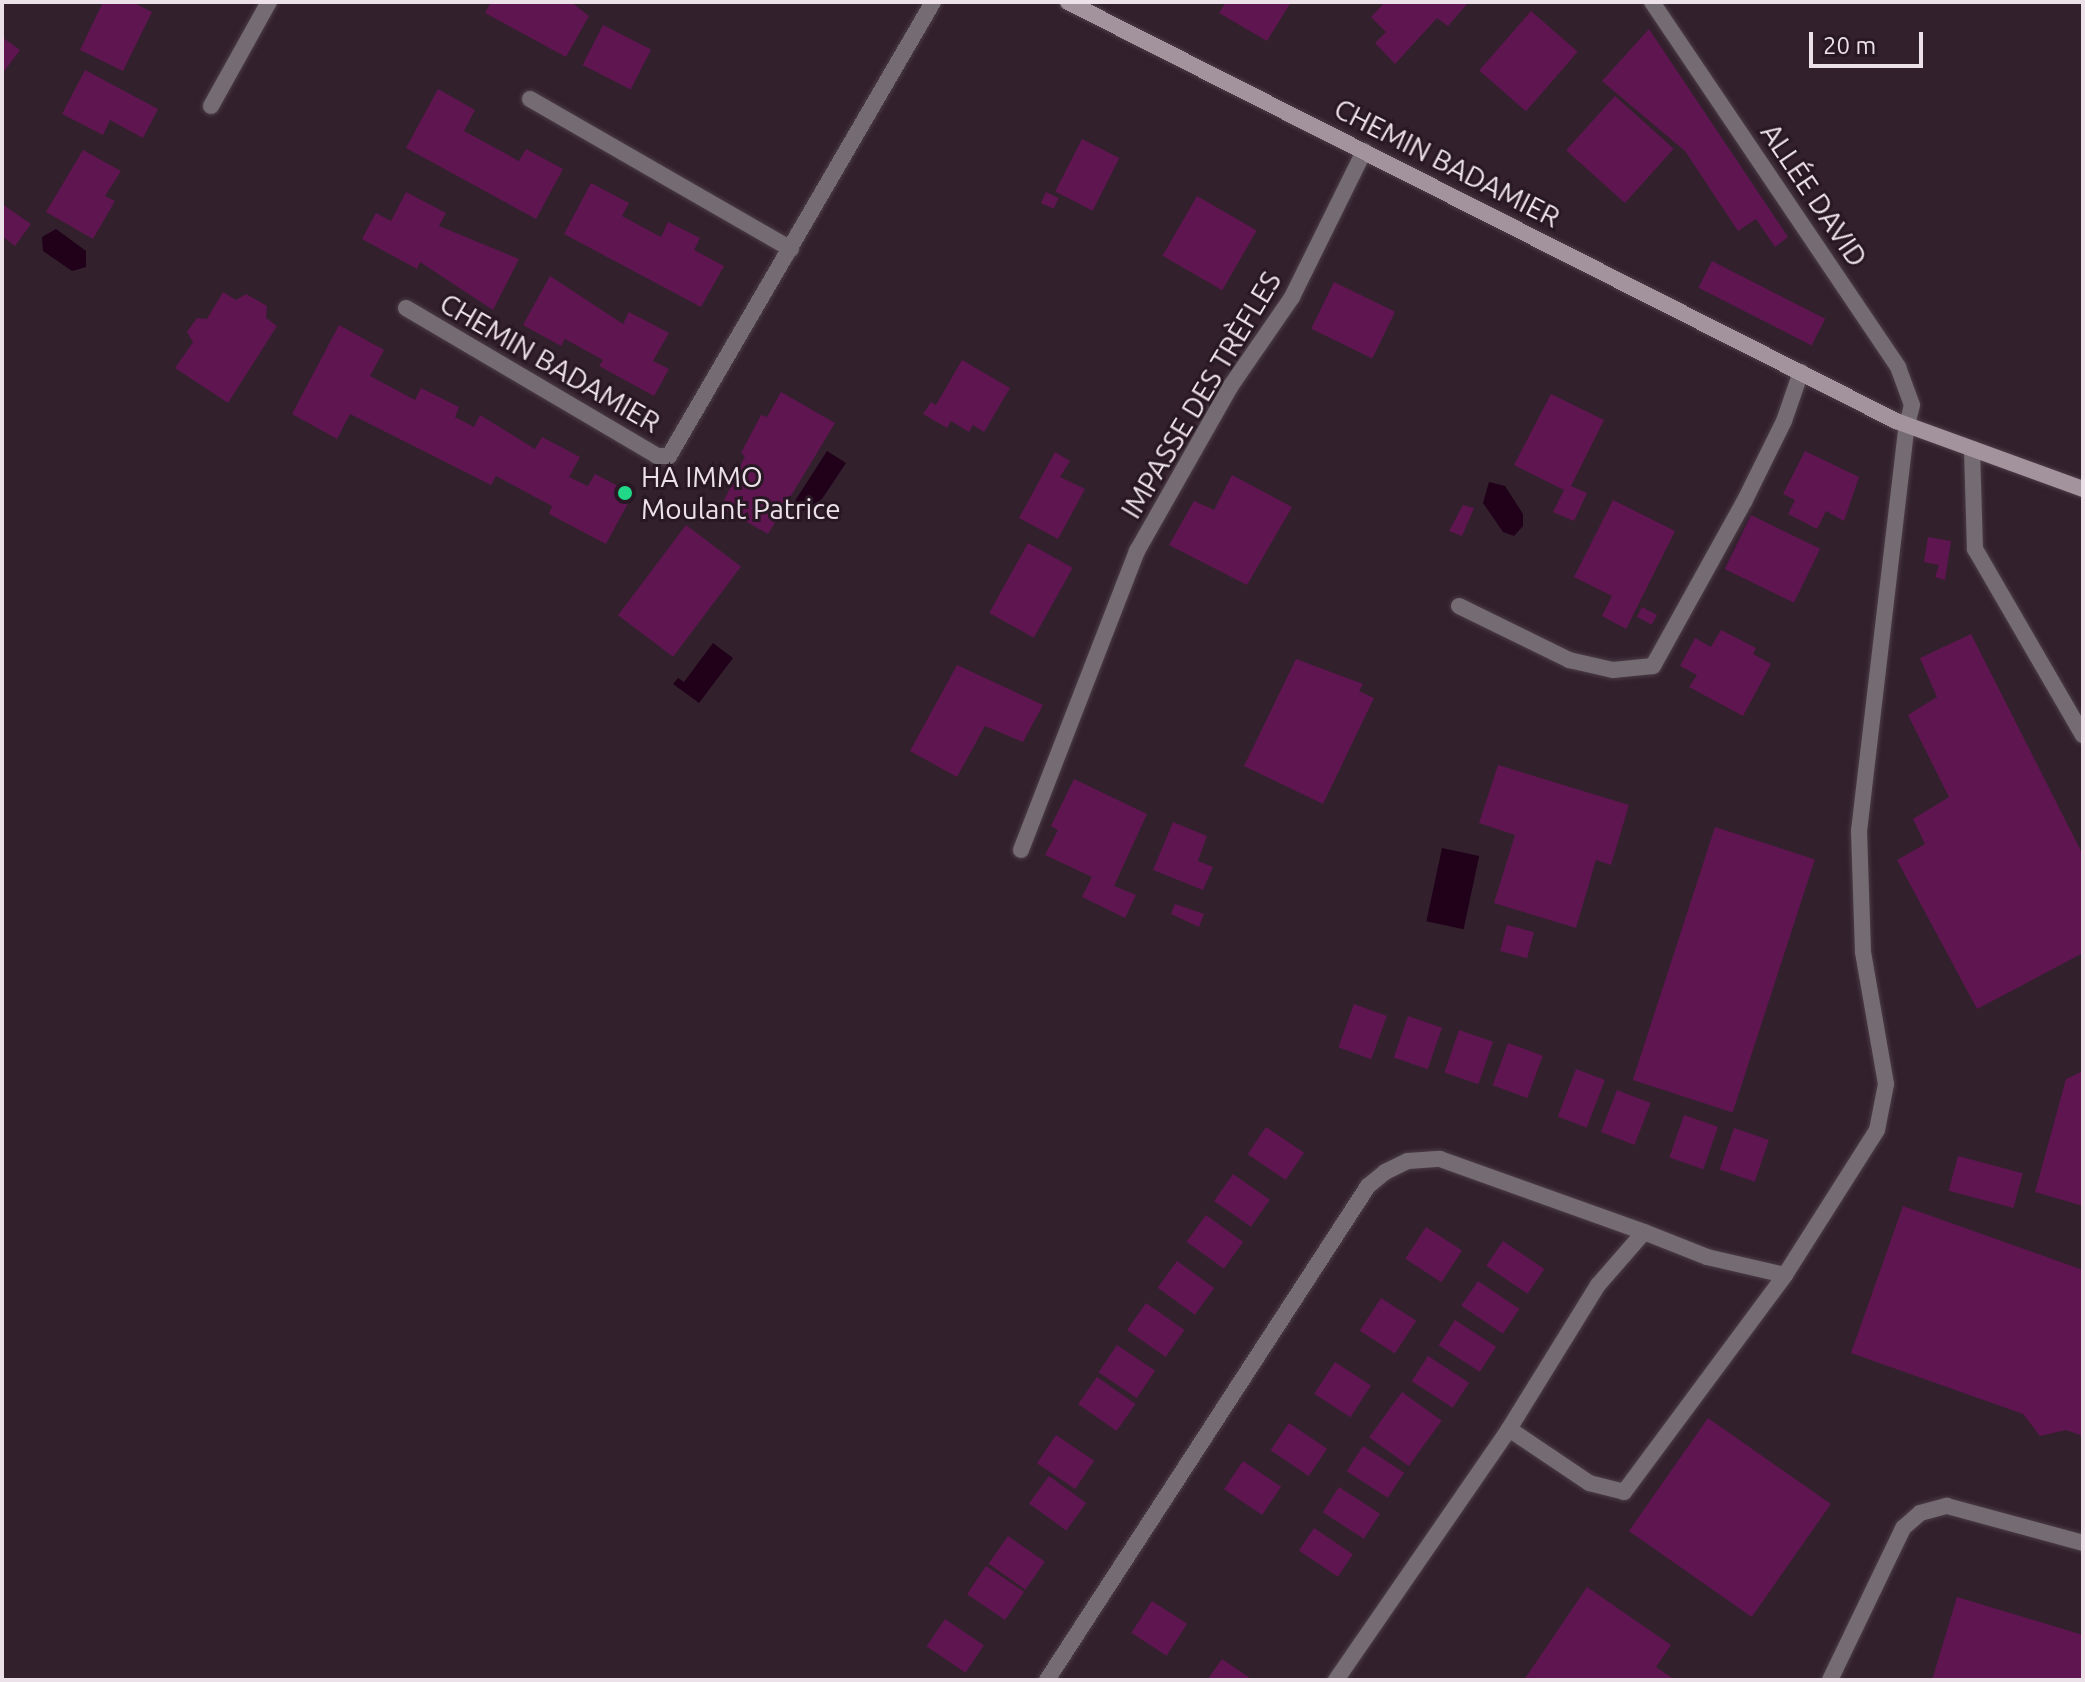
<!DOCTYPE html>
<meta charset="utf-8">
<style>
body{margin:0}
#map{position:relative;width:2085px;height:1682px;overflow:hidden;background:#32212d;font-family:Ubuntu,sans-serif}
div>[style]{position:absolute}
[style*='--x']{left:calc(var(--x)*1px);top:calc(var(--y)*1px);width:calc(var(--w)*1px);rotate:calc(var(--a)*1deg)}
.water>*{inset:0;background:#21001a;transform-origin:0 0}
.building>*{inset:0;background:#5e1550;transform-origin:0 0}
.roads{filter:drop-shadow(0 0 2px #4c3c47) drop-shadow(0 0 2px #4c3c47)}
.lane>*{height:16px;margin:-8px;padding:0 8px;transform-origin:8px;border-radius:8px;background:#756c73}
.street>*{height:16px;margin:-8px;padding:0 8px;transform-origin:8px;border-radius:8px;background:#756c73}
.secondary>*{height:16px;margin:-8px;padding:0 8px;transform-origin:8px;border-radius:8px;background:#a2939d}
.dots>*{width:22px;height:22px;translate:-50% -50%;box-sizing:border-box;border:4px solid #281823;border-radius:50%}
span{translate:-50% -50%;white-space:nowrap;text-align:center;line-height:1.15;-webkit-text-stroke:6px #281823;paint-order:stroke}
.street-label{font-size:28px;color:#ede1e9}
.poi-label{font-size:28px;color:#ede1e9}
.left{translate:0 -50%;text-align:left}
.frame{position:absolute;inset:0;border:4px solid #ede1e9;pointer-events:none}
.scale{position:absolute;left:1809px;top:32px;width:114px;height:36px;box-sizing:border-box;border:4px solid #ede1e9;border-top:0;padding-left:10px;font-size:24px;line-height:28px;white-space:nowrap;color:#ede1e9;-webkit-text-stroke:6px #281823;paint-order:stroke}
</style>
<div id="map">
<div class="water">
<i style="clip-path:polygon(56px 229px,86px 251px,86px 267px,72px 271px,43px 251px,42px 237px)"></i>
<i style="clip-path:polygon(827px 451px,846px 463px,822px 499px,803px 511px,793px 504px)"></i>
<i style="clip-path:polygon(1489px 482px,1505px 486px,1523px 514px,1523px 526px,1514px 536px,1503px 532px,1483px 503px)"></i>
<i style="clip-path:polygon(713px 643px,733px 658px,699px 703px,673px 684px,678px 678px,684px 682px)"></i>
<i style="left:1442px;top:848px;width:38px;height:75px;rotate:12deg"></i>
</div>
<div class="building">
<i style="clip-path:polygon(103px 2px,132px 2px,152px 12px,123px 71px,80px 50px)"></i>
<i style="clip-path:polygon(491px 2px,571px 2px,589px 16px,566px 57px,485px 13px)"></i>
<i style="clip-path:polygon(1226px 2px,1291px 2px,1267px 41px,1219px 13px)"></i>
<i style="clip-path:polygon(1385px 2px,1466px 2px,1467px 4px,1448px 26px,1437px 18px,1395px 64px,1375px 43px,1386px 32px,1371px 17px)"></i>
<i style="left:1531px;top:11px;width:62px;height:79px;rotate:41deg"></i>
<i style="left:603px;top:25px;width:54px;height:45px;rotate:27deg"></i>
<i style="clip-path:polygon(1649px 29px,1788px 237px,1775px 247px,1756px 219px,1738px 231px,1685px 151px,1602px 81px)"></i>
<i style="clip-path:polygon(2px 37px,20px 50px,2px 74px)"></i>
<i style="clip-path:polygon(85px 70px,158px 109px,143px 138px,110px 120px,103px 135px,62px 114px)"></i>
<i style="clip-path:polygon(438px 89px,475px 110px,464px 131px,519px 161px,526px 149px,563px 169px,536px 219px,406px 148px)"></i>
<i style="left:1615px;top:96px;width:79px;height:73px;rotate:42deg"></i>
<i style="left:1082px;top:139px;width:42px;height:59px;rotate:27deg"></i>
<i style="clip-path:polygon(83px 150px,121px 171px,105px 196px,115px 201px,93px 239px,46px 212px)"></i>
<i style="clip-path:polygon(591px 183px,629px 203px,622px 216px,661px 237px,668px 222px,700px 238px,694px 250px,724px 266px,701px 307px,564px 234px)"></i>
<i style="clip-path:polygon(406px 192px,446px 213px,439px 226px,519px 259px,493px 310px,420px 262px,417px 269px,362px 239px,376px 213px,391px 221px)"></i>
<i style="left:1046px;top:192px;width:14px;height:12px;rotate:25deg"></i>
<i style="left:1197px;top:196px;width:69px;height:69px;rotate:30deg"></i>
<i style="clip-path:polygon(2px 204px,31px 224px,15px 246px,2px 236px)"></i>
<i style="left:1712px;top:261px;width:127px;height:30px;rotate:27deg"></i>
<i style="clip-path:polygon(550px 276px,623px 324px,629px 312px,669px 333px,653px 361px,669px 369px,654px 396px,599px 366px,603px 360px,565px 339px,561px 346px,523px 325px)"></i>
<i style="left:1334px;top:282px;width:68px;height:52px;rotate:26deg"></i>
<i style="clip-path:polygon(223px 292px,236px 300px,246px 294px,267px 306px,266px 318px,277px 326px,228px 403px,175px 368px,193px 342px,187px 332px,197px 318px,207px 319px)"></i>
<i style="clip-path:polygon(339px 325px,384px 350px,370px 376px,415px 400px,421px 388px,459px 407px,455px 417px,474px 427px,480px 415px,535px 449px,542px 437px,580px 457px,569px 477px,588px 486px,595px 474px,633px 494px,606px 544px,549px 514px,552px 506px,496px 476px,491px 485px,350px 414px,337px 439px,292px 414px)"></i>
<i style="clip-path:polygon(962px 360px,1010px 388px,984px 432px,973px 425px,969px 432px,951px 421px,947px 428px,923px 414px,931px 402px,936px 405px)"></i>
<i style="clip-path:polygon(781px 392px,835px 423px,768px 534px,721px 507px,745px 456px,741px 453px,761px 415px,767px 417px)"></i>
<i style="clip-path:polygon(1551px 394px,1604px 420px,1571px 486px,1587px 493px,1574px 521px,1553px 512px,1564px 490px,1514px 465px)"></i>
<i style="clip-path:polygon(1805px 451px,1859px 477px,1844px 521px,1826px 511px,1817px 529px,1788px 514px,1795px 500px,1783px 494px)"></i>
<i style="clip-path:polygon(1055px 452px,1070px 461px,1060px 477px,1085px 489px,1058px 539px,1019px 518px)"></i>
<i style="clip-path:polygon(1232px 475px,1292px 507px,1247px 585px,1169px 545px,1194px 501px,1214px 510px)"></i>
<i style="clip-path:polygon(1613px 500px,1675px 531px,1626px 629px,1602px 616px,1612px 596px,1574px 577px)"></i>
<i style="clip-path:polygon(1463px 505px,1474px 508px,1462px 536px,1449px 531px)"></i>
<i style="left:1751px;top:515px;width:77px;height:60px;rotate:26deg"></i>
<i style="left:686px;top:525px;width:69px;height:113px;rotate:37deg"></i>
<i style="clip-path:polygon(1928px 537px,1951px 541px,1945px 580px,1935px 577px,1939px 565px,1924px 562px)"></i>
<i style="left:1028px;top:543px;width:51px;height:80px;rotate:29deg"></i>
<i style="left:1642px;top:607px;width:17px;height:11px;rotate:28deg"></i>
<i style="clip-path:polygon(1721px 630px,1756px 648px,1753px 654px,1771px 664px,1743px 716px,1689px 687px,1697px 675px,1680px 666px,1695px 638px,1711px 647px)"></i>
<i style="clip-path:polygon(1971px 634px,2083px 855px,2083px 953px,1977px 1009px,1897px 860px,1925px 844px,1913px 819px,1949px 797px,1908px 715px,1937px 697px,1920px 658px)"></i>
<i style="clip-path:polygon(1296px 659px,1363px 684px,1359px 691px,1374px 698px,1323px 804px,1244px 766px)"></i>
<i style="clip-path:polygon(957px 665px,1043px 705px,1023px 742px,985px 726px,957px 777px,910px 751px)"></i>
<i style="clip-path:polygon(1498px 765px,1629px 805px,1611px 865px,1596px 860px,1576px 928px,1494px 903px,1515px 835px,1479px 823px)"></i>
<i style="clip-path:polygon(1074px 779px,1147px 814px,1114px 886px,1136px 895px,1125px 918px,1082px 897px,1092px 877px,1045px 855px,1058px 830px,1051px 826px)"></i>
<i style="clip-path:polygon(1173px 822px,1207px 836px,1198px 861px,1213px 867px,1203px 890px,1153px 870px)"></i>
<i style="left:1715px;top:827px;width:105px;height:266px;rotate:18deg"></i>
<i style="clip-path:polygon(1175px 904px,1204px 914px,1199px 927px,1171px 914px)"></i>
<i style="left:1507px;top:925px;width:28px;height:27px;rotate:15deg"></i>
<i style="left:1354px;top:1004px;width:35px;height:46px;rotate:20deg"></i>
<i style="left:1408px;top:1016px;width:36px;height:44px;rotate:19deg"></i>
<i style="left:1459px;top:1030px;width:36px;height:45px;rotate:19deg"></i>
<i style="left:1508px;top:1043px;width:37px;height:45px;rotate:20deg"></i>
<i style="left:1576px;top:1069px;width:31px;height:51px;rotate:21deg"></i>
<i style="clip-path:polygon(2083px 1071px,2083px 1206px,2035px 1192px,2066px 1079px)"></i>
<i style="left:1617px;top:1090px;width:36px;height:45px;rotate:21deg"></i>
<i style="left:1684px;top:1115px;width:36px;height:45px;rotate:19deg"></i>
<i style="left:1266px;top:1127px;width:46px;height:33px;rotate:34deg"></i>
<i style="left:1734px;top:1128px;width:37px;height:44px;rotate:19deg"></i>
<i style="left:1958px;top:1156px;width:67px;height:36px;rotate:15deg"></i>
<i style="left:1233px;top:1174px;width:45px;height:33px;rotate:35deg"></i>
<i style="clip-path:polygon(1903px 1206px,2083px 1270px,2083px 1436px,2066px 1430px,2040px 1436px,2023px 1414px,1851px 1353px)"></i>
<i style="left:1206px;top:1215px;width:46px;height:33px;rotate:36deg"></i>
<i style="left:1426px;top:1227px;width:43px;height:38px;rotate:33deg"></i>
<i style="left:1503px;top:1241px;width:50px;height:30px;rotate:34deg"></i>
<i style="left:1177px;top:1261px;width:46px;height:33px;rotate:36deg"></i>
<i style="left:1478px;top:1281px;width:50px;height:30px;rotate:34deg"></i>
<i style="left:1381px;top:1298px;width:42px;height:39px;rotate:33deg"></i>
<i style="left:1146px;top:1303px;width:47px;height:33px;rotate:35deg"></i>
<i style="left:1455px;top:1320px;width:49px;height:30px;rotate:33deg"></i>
<i style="left:1117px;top:1345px;width:46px;height:33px;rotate:34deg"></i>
<i style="left:1428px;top:1356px;width:49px;height:30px;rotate:33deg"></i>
<i style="left:1335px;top:1362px;width:43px;height:38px;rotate:33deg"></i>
<i style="left:1097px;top:1377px;width:47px;height:33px;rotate:35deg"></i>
<i style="left:1402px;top:1392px;width:49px;height:56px;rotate:36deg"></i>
<i style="left:1708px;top:1418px;width:150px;height:138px;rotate:35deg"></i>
<i style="left:1289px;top:1423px;width:46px;height:33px;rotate:34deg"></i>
<i style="left:1056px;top:1435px;width:46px;height:34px;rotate:34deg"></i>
<i style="left:1363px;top:1446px;width:49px;height:30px;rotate:33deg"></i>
<i style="left:1243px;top:1461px;width:46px;height:34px;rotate:34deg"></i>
<i style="left:1049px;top:1476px;width:46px;height:34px;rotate:36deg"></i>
<i style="left:1339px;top:1487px;width:49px;height:30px;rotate:33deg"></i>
<i style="left:1314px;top:1528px;width:47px;height:27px;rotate:34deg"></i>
<i style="left:1008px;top:1536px;width:45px;height:34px;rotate:35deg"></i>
<i style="left:986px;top:1566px;width:46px;height:34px;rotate:34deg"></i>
<i style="clip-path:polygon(1587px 1587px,1671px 1645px,1656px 1667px,1675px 1680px,1524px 1680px)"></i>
<i style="clip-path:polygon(1957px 1597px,2083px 1635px,2083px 1680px,1932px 1680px)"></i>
<i style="left:1152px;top:1601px;width:42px;height:38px;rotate:33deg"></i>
<i style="left:945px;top:1619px;width:47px;height:33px;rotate:34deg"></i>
<i style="clip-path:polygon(1222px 1659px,1253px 1680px,1207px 1680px)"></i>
</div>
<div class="roads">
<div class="lane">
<i style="--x:1652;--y:2;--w:440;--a:56"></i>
<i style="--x:1898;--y:367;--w:40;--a:69.8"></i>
<i style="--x:1912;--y:405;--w:21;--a:104"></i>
<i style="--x:211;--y:106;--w:119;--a:-60.9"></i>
<i style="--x:1972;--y:449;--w:100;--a:88.3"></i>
<i style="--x:1975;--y:549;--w:215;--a:59.9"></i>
</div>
<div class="street">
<i style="--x:530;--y:99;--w:301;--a:29.9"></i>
<i style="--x:406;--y:308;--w:291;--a:30.5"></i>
<i style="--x:657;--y:456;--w:12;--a:0"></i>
<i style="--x:669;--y:456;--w:525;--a:-59.82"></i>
<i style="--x:1459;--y:606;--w:123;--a:26.1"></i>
<i style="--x:1569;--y:660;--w:45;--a:12.8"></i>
<i style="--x:1613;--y:670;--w:40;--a:-5.7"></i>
<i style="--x:1653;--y:666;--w:188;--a:-61"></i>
<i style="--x:1744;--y:502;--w:90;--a:-63.7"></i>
<i style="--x:1784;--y:421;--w:52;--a:-70.9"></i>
<i style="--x:1021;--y:850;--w:321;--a:-68.8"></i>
<i style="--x:1137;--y:551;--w:189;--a:-60.4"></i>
<i style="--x:1230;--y:387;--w:109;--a:-55.4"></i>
<i style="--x:1292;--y:297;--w:163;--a:-63.7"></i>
<i style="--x:1509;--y:1429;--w:97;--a:34"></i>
<i style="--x:1589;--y:1483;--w:36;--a:14"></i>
<i style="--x:1624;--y:1492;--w:270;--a:-53.4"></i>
<i style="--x:1785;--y:1275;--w:172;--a:-57.6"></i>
<i style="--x:1877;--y:1130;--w:47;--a:-78.9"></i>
<i style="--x:1886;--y:1084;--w:134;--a:-99.9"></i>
<i style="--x:1863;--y:952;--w:121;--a:-91.9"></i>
<i style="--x:1859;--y:831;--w:409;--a:-83.3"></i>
<i style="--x:1047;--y:1680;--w:589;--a:-56.98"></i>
<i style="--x:1368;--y:1186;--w:22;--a:-39"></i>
<i style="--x:1385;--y:1172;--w:25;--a:-26"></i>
<i style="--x:1408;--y:1161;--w:32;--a:-4"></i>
<i style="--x:1440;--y:1159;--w:217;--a:19.7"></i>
<i style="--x:1336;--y:1680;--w:305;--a:-55.4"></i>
<i style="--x:1509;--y:1429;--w:169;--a:-58.3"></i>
<i style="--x:1598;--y:1285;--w:70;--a:-49"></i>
<i style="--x:1644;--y:1232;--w:68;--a:21.6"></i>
<i style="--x:1707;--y:1257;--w:80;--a:13"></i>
<i style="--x:1830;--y:1680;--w:169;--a:-64.3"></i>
<i style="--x:1903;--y:1528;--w:23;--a:-41"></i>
<i style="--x:1920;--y:1513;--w:28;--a:-15"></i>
<i style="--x:1947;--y:1506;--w:141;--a:15.2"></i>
</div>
<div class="secondary">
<i style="--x:1068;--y:2;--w:928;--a:26.84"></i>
<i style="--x:1896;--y:421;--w:199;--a:20"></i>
</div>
</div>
<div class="dots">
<i style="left:625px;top:493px;background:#20d887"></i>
</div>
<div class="street-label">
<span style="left:1447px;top:163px;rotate:27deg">CHEMIN BADAMIER</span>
<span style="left:1814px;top:195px;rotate:56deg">ALLÉE DAVID</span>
<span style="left:550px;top:363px;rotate:30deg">CHEMIN BADAMIER</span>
<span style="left:1201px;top:395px;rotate:-59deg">IMPASSE DES TRÈFLES</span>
</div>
<div class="poi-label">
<span class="left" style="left:641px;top:493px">HA IMMO<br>Moulant Patrice</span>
</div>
<div class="frame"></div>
<div class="scale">20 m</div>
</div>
